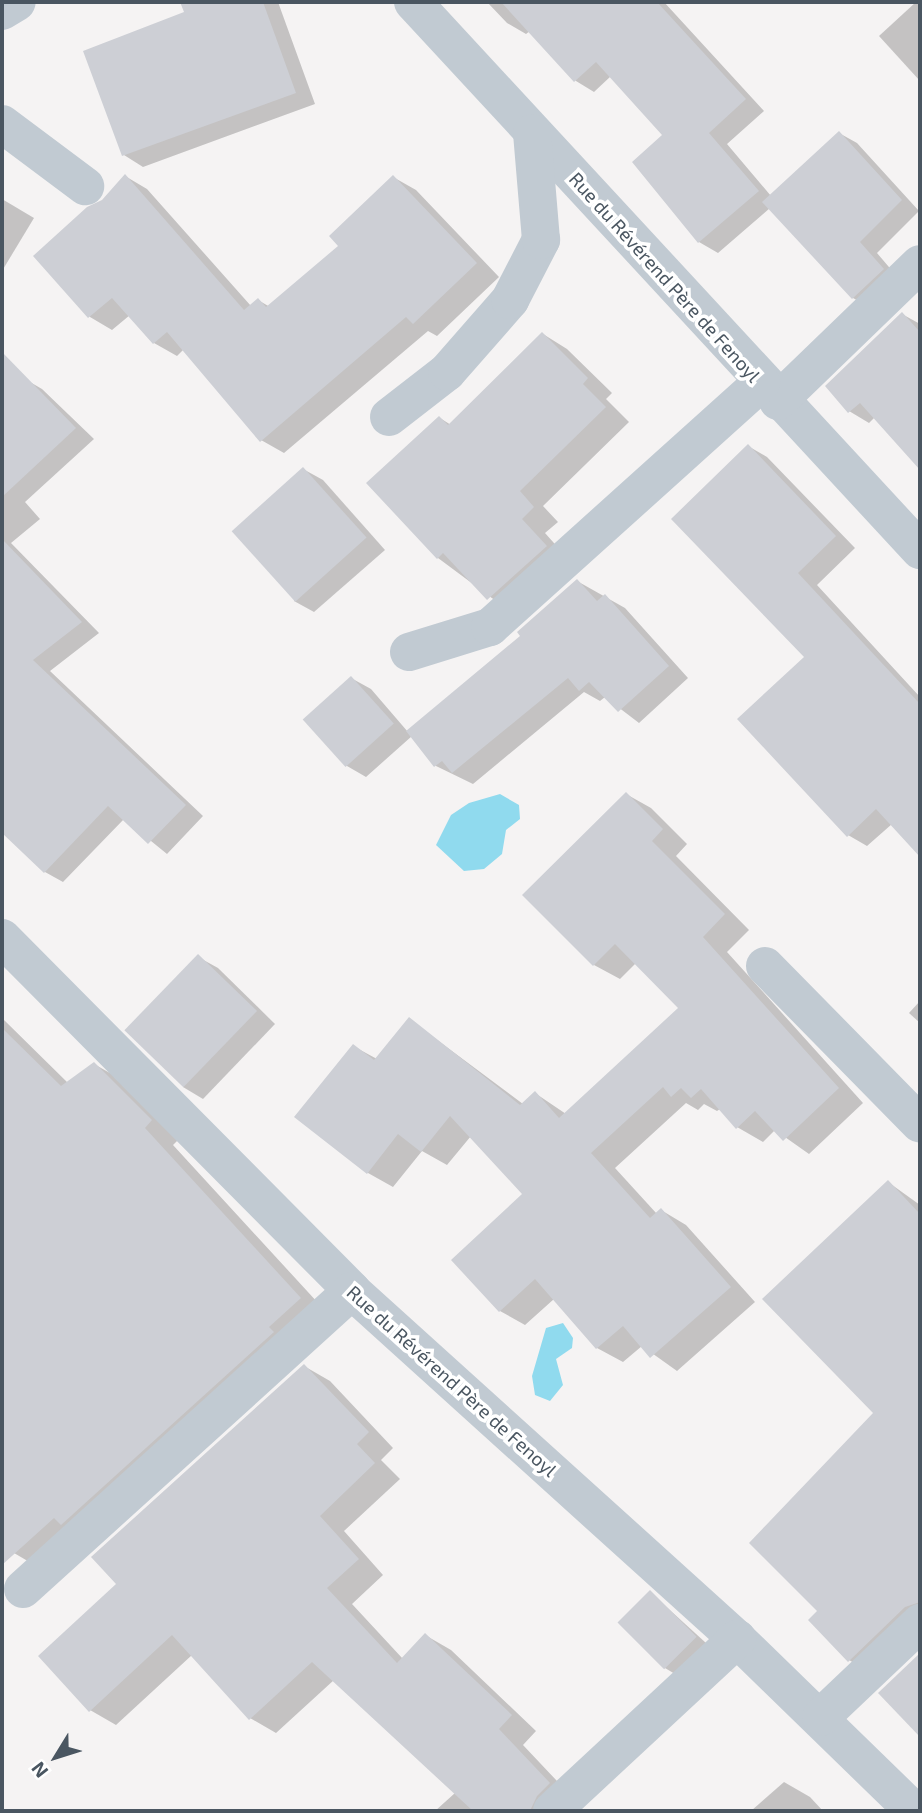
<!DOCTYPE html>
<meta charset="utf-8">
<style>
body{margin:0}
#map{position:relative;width:922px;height:1813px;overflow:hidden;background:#f5f3f3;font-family:"Exo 2",sans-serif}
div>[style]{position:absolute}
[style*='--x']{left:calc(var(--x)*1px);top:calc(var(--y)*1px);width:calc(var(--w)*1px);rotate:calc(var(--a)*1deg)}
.water>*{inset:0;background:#90daee}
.shadow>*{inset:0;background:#0003}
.building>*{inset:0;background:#cdcfd5;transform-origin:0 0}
.minor>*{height:38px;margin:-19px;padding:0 19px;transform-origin:19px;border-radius:19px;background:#c1cad2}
span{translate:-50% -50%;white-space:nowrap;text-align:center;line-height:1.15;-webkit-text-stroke:7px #fff;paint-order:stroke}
.street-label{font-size:19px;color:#4a5661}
.frame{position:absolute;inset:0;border:4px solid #4a5661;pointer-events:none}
.north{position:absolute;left:21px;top:1722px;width:70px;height:70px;-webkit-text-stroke:5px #fff;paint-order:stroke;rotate:232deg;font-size:19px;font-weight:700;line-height:28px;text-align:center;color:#4a5661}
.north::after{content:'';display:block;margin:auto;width:24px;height:32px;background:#4a5661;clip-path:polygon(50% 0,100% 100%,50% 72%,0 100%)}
</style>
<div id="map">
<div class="water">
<i style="clip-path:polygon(500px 794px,519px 805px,520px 819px,506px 830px,502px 854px,484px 869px,464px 871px,436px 845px,451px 815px,469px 803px)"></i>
<i style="clip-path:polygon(563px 1323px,573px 1338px,572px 1348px,556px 1359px,563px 1385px,550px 1401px,535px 1395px,532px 1376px,546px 1328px)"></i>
</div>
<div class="shadow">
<i style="clip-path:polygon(182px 2px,278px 2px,315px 104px,143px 167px,124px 155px,186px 13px)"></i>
<i style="clip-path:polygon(487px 2px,664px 2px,764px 111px,727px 144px,771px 196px,839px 133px,857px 143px,919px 211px,877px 253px,900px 280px,871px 308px,853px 298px,770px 208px,718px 253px,699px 242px,664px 135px,611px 76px,594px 92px,576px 81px,530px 31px,526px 34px,507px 23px)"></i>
<i style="clip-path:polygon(916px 2px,920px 2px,920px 81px,879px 36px)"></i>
<i style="clip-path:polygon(125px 176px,147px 189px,251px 306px,258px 300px,270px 307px,341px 246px,393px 177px,416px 190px,499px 277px,437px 336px,428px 331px,284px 453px,261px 440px,184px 349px,177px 356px,154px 343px,130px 315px,112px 330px,90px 317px,35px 256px,103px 201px)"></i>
<i style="clip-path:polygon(2px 199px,34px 218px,2px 271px)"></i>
<i style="clip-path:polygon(902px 314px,920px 324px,920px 461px,908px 453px,875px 417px,869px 423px,849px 411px)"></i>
<i style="clip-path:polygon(543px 334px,567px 349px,612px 393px,606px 399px,629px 422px,543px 506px,558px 522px,545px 533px,570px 561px,512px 613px,438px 558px,440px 418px,451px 425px)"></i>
<i style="clip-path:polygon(23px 378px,42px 389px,94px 439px,25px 502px,40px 519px,11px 543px,99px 633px,50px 671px,203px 816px,167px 854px,124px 819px,63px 882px,45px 872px,2px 830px,2px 398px)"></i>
<i style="clip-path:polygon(748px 446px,767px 457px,855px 548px,817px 585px,920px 697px,920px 855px,892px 824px,867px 846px,848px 835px,807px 657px)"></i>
<i style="clip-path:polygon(303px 469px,323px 480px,385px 550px,314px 612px,294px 601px)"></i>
<i style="clip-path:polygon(577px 581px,625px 608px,688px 678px,639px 723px,605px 697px,600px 701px,584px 692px,473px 784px,436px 766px,412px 736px,366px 777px,347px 766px,305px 720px,351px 678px,371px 689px,408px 732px,523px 637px)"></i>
<i style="clip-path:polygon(626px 794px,651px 808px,687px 844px,676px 856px,749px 930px,727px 952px,863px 1103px,809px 1154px,775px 1130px,763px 1142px,737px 1127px,720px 1109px,717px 1111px,704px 1104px,698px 1110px,686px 1103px,615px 1168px,657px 1214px,661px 1210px,686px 1225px,755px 1302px,677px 1371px,642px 1346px,623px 1362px,597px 1348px,554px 1299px,525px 1325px,500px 1311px,525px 1194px,471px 1136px,447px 1165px,422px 1151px,393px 1187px,368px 1173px,353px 1046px,377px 1059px,409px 1019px,523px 1104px,535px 1093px,566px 1114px,681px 1008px,636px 963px,620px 979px,594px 965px)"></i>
<i style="clip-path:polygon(198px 957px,218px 968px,275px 1024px,203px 1099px,183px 1087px)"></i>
<i style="clip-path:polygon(920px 1001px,920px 1023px,909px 1013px)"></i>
<i style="clip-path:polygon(2px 1018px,68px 1083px,94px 1064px,124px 1081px,180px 1138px,173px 1145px,330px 1316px,43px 1570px,14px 1553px,2px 1539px)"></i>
<i style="clip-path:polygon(888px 1182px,920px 1205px,920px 1624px,871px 1673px,849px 1660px,819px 1611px,875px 1413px)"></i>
<i style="clip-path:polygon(304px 1366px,330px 1381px,393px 1448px,381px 1460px,400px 1479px,344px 1531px,383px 1575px,352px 1604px,403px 1659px,425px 1635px,451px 1650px,536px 1731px,523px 1745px,574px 1799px,562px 1811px,435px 1811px,455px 1793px,334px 1680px,276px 1733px,250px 1718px,192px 1655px,116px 1725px,90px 1710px,119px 1584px)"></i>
<i style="clip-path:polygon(650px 1592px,706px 1643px,675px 1674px,665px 1668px)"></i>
<i style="clip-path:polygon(784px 1782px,810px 1797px,823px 1811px,751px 1811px)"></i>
</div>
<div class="building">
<i style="clip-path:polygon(180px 2px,263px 2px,296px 93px,122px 156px,83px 51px,184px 12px)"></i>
<i style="clip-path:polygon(501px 2px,657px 2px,746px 99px,709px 133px,759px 191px,698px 243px,632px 162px,662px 135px,596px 62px,574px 82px)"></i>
<i style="clip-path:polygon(839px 131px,902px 200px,860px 242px,884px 269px,852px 299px,762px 202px)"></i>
<i style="clip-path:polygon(125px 174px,244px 310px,258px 298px,266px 307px,338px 246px,329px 236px,393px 175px,477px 263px,413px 324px,406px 317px,260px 442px,167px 332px,153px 344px,112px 298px,88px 318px,33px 256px,87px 207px,102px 200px)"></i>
<i style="clip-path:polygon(902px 312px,920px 332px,920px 470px,860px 403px,848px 413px,825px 386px)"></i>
<i style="clip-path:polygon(542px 332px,588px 378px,583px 384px,606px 407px,520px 491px,534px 507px,522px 519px,547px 546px,487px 600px,443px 553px,437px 559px,366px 483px,439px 416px,448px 425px)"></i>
<i style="clip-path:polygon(2px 352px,76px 428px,2px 497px)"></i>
<i style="clip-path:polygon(748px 444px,836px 536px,798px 573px,920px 704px,920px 857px,876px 809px,847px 837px,737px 719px,804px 657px,671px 519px)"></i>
<i style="left:303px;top:467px;width:95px;height:96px;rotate:48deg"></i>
<i style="clip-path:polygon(2px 539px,82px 622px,33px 660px,186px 805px,148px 844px,108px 806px,44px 873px,2px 833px)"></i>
<i style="clip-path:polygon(577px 579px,597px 601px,605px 594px,669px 666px,618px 712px,589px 682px,579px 691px,568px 678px,452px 773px,442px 761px,434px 767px,406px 731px,520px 636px,517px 632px)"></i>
<i style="left:351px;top:676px;width:64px;height:65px;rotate:48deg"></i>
<i style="clip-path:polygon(626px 792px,663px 829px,652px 841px,725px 914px,703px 937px,839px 1088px,783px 1141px,755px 1111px,736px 1129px,701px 1089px,691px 1098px,681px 1088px,671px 1097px,663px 1087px,591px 1153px,650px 1218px,661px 1208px,731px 1287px,650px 1358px,623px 1326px,596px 1349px,535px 1279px,499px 1312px,451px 1260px,522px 1194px,450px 1116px,421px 1152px,398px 1134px,367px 1174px,294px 1117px,353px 1044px,374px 1060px,409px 1017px,520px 1105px,535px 1091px,559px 1118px,678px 1008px,615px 944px,593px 966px,522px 895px)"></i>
<i style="left:198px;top:954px;width:82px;height:106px;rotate:44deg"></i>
<i style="clip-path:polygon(2px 1028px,61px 1086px,94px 1062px,152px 1120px,145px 1128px,301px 1298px,269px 1327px,274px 1332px,61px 1525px,54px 1518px,2px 1565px)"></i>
<i style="clip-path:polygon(888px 1180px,920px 1214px,920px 1602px,905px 1607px,848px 1662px,808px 1620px,817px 1611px,749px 1543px,873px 1413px,762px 1299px)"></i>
<i style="clip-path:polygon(304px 1364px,369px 1432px,357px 1444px,375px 1463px,320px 1516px,359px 1559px,327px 1588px,397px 1663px,425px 1633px,512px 1715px,499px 1729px,550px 1783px,537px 1796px,530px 1811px,473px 1811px,312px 1662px,249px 1720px,172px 1635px,89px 1712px,38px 1656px,116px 1584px,91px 1557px)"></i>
<i style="left:650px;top:1590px;width:66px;height:46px;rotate:45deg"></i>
<i style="clip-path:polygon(920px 1653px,920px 1737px,878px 1693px)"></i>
</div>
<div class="minor">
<i style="--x:413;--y:2;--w:747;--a:47.23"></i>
<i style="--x:2;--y:11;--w:17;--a:-31"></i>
<i style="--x:2;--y:124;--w:104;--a:36.8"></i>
<i style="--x:778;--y:401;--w:197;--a:-44"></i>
<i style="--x:389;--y:417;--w:73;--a:-37.8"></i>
<i style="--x:447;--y:372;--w:96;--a:-48.8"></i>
<i style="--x:510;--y:300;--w:68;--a:-62.7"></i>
<i style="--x:541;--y:240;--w:107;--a:-94.8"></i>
<i style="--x:409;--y:652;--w:85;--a:-17.2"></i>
<i style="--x:490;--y:627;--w:365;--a:-42"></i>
<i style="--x:2;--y:938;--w:497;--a:45.2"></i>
<i style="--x:352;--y:1291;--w:519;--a:42.11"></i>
<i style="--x:737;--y:1639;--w:247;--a:44.2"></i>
<i style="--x:765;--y:966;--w:221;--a:45.5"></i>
<i style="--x:23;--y:1589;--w:444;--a:-42.2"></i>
<i style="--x:821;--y:1717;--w:137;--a:-43.5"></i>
<i style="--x:552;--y:1811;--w:253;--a:-42.9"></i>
</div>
<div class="street-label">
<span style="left:665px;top:277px;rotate:48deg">Rue du Révérend Père de Fenoyl</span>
<span style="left:452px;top:1381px;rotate:42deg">Rue du Révérend Père de Fenoyl</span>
</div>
<div class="frame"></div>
<div class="north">N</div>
</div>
